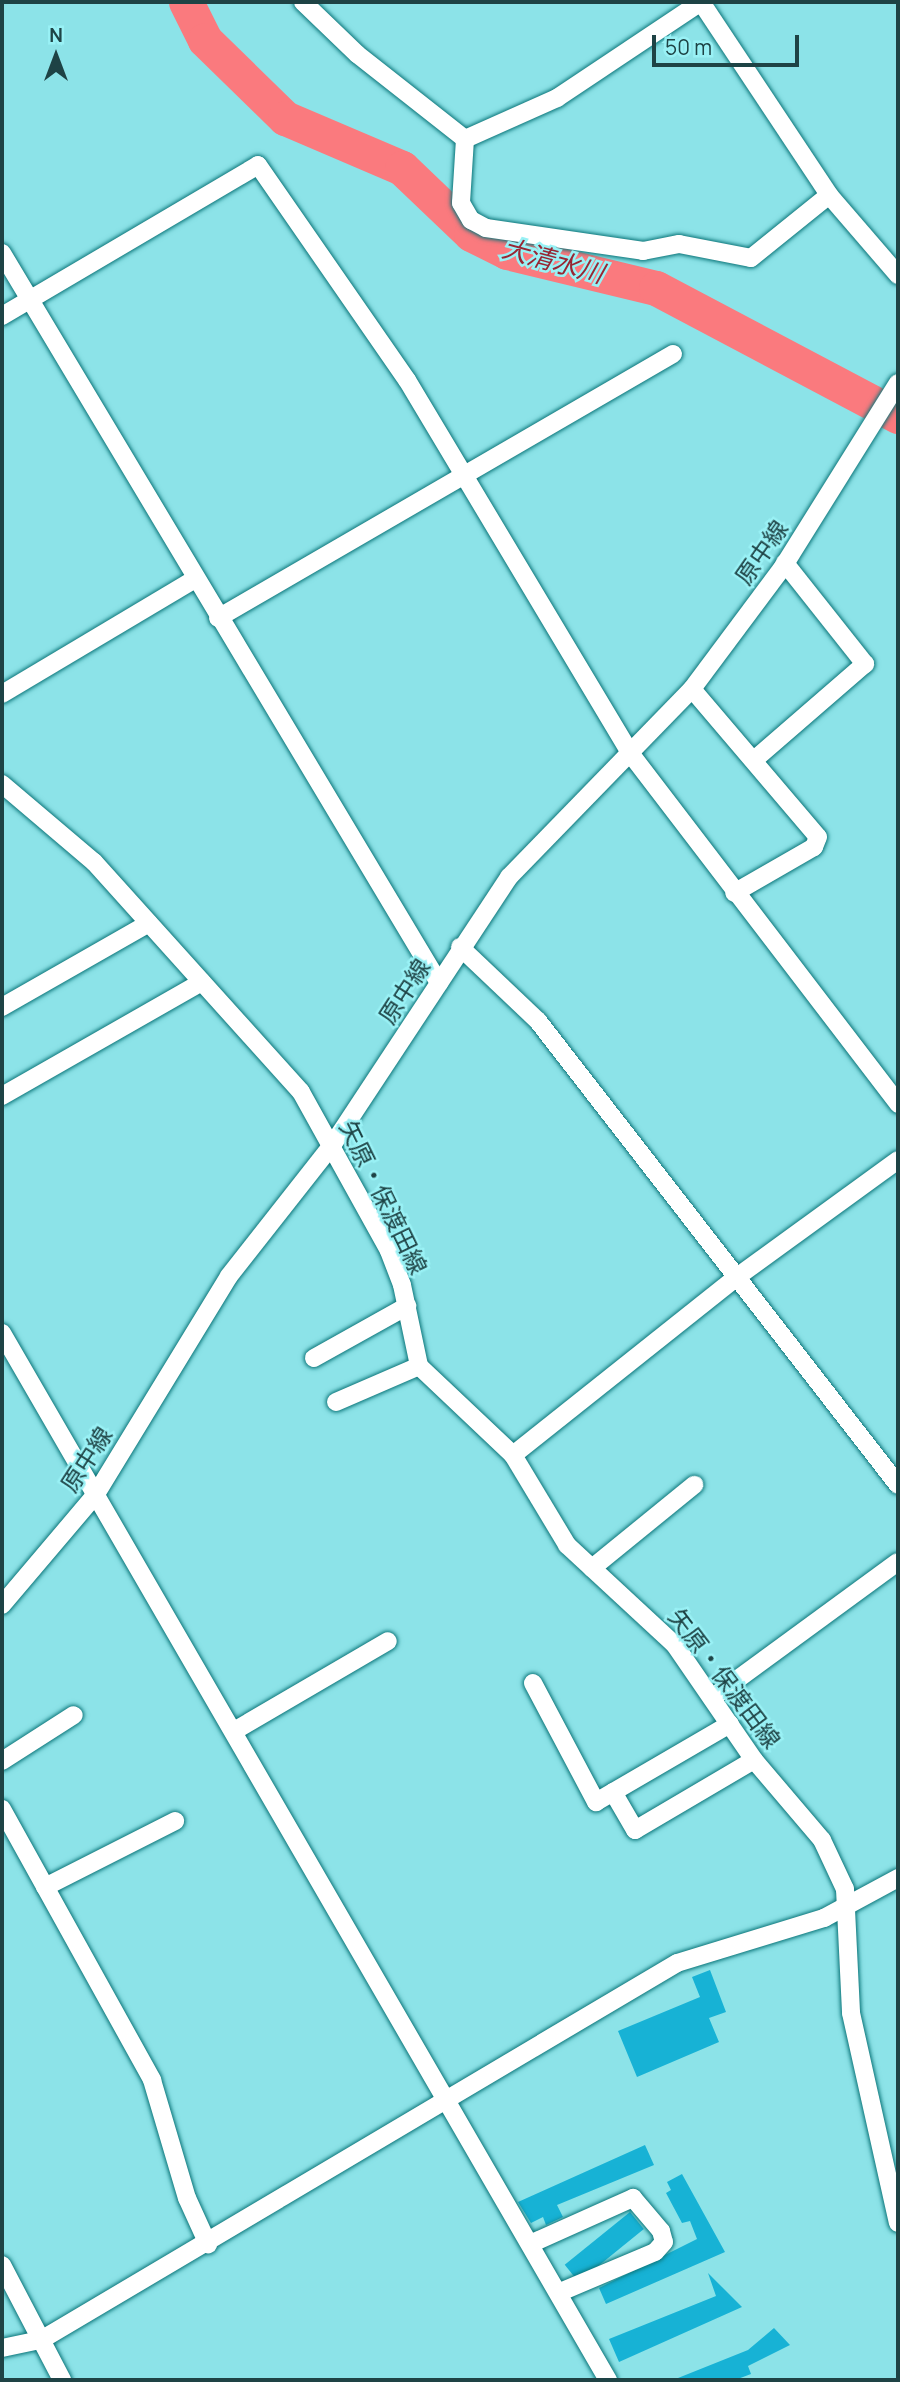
<!DOCTYPE html>
<meta charset="utf-8">
<style>
body{margin:0}
#map{position:relative;width:900px;height:2382px;overflow:hidden;background:#8ce3e8;font-family:Manrope,"Noto Sans JP",sans-serif}
div>[style]{position:absolute}
[style*='--x']{left:calc(var(--x)*1px);top:calc(var(--y)*1px);width:calc(var(--w)*1px);rotate:calc(var(--a)*1deg)}
.river>*{height:35px;margin:-17.5px;padding:0 17.5px;transform-origin:17.5px;border-radius:17.5px;background:#fa7a7e}
.building>*{inset:0;background:#17b2d5;transform-origin:0 0}
.roads{filter:drop-shadow(0 0 2px #0b7579) drop-shadow(0 0 2px #0b7579)}
.minor>*{height:18px;margin:-9px;padding:0 9px;transform-origin:9px;border-radius:9px;background:#fff}
span{translate:-50% -50%;white-space:nowrap;text-align:center;line-height:1.15;-webkit-text-stroke:5px #99f1f5;paint-order:stroke}
.street-label{font-size:24px;color:#1e4345}
.water-label{font-size:26px;color:#982633;font-style:italic}
.frame{position:absolute;inset:0;border:4px solid #1e4345;pointer-events:none}
.north{position:absolute;left:21px;top:21px;width:70px;height:70px;-webkit-text-stroke:5px #99f1f5;paint-order:stroke;rotate:0deg;font-size:19px;font-weight:700;line-height:28px;text-align:center;color:#1e4345}
.north::after{content:'';display:block;margin:auto;width:24px;height:32px;background:#1e4345;clip-path:polygon(50% 0,100% 100%,50% 72%,0 100%)}
.scale{position:absolute;left:652px;top:35px;width:147px;height:32px;box-sizing:border-box;border:4px solid #1e4345;border-top:0;padding-left:9px;font-size:21px;line-height:24px;white-space:nowrap;color:#1e4345;-webkit-text-stroke:5px #99f1f5;paint-order:stroke}
</style>
<div id="map">
<div class="river">
<i style="--x:186;--y:2;--w:42;--a:63.4"></i>
<i style="--x:205;--y:40;--w:112;--a:44.3"></i>
<i style="--x:285;--y:118;--w:127;--a:23.1"></i>
<i style="--x:402;--y:168;--w:95;--a:43.7"></i>
<i style="--x:471;--y:234;--w:40;--a:26.6"></i>
<i style="--x:507;--y:252;--w:153;--a:13.6"></i>
<i style="--x:656;--y:288;--w:274;--a:27.9"></i>
</div>
<div class="building">
<i style="clip-path:polygon(710px 1970px,726px 2012px,709px 2018px,719px 2042px,637px 2077px,618px 2031px,700px 1997px,692px 1977px)"></i>
<i style="clip-path:polygon(645px 2145px,654px 2165px,557px 2205px,563px 2217px,546px 2225px,543px 2217px,531px 2223px,518px 2202px)"></i>
<i style="clip-path:polygon(682px 2174px,725px 2252px,606px 2304px,599px 2288px,697px 2239px,690px 2221px,682px 2223px,666px 2193px,671px 2190px,667px 2182px)"></i>
<i style="left:630px;top:2212px;width:22px;height:84px;rotate:51deg"></i>
<i style="clip-path:polygon(708px 2273px,742px 2307px,619px 2362px,609px 2339px,716px 2296px)"></i>
<i style="clip-path:polygon(774px 2328px,790px 2345px,748px 2366px,751px 2374px,735px 2380px,673px 2380px,748px 2350px)"></i>
</div>
<div class="roads">
<div class="minor">
<i style="--x:303;--y:2;--w:75;--a:43.9"></i>
<i style="--x:357;--y:54;--w:137;--a:38.2"></i>
<i style="--x:465;--y:139;--w:64;--a:93.6"></i>
<i style="--x:461;--y:203;--w:20;--a:60"></i>
<i style="--x:471;--y:220;--w:17;--a:28"></i>
<i style="--x:486;--y:228;--w:159;--a:8.3"></i>
<i style="--x:643;--y:251;--w:37;--a:-11"></i>
<i style="--x:679;--y:244;--w:73;--a:11"></i>
<i style="--x:751;--y:258;--w:100;--a:-38.9"></i>
<i style="--x:701;--y:2;--w:232;--a:56.4"></i>
<i style="--x:829;--y:195;--w:106;--a:49.2"></i>
<i style="--x:465;--y:139;--w:101;--a:-24"></i>
<i style="--x:557;--y:98;--w:173;--a:-33.7"></i>
<i style="--x:2;--y:253;--w:851;--a:59.09"></i>
<i style="--x:2;--y:316;--w:297;--a:-30.5"></i>
<i style="--x:258;--y:165;--w:262;--a:55.3"></i>
<i style="--x:407;--y:380;--w:435;--a:59.1"></i>
<i style="--x:630;--y:753;--w:442;--a:52.6"></i>
<i style="--x:218;--y:618;--w:526;--a:-30.12"></i>
<i style="--x:692;--y:689;--w:194;--a:49.6"></i>
<i style="--x:818;--y:837;--w:11;--a:112"></i>
<i style="--x:814;--y:847;--w:92;--a:150.1"></i>
<i style="--x:2;--y:694;--w:225;--a:-30.8"></i>
<i style="--x:754;--y:760;--w:147;--a:-40.9"></i>
<i style="--x:865;--y:664;--w:129;--a:-128.4"></i>
<i style="--x:2;--y:784;--w:121;--a:40.3"></i>
<i style="--x:94;--y:862;--w:309;--a:48"></i>
<i style="--x:301;--y:1092;--w:182;--a:61"></i>
<i style="--x:389;--y:1251;--w:36;--a:69"></i>
<i style="--x:402;--y:1285;--w:83;--a:78.1"></i>
<i style="--x:419;--y:1366;--w:129;--a:43.4"></i>
<i style="--x:513;--y:1455;--w:105;--a:59"></i>
<i style="--x:567;--y:1545;--w:147;--a:42.8"></i>
<i style="--x:675;--y:1645;--w:140;--a:55.5"></i>
<i style="--x:754;--y:1760;--w:105;--a:49.6"></i>
<i style="--x:822;--y:1840;--w:54;--a:64.9"></i>
<i style="--x:845;--y:1889;--w:124;--a:87.2"></i>
<i style="--x:851;--y:2013;--w:215;--a:77.4"></i>
<i style="--x:460;--y:947;--w:108;--a:43.5"></i>
<i style="--x:538;--y:1021;--w:587;--a:52.19"></i>
<i style="--x:2;--y:1007;--w:169;--a:-29.7"></i>
<i style="--x:2;--y:1096;--w:230;--a:-29.7"></i>
<i style="--x:2;--y:1333;--w:1210;--a:59.94"></i>
<i style="--x:314;--y:1358;--w:107;--a:-29.2"></i>
<i style="--x:336;--y:1402;--w:90;--a:-23.4"></i>
<i style="--x:513;--y:1455;--w:286;--a:-38.5"></i>
<i style="--x:737;--y:1277;--w:199;--a:-36"></i>
<i style="--x:592;--y:1568;--w:132;--a:-39.1"></i>
<i style="--x:2;--y:1605;--w:145;--a:-49.7"></i>
<i style="--x:96;--y:1494;--w:255;--a:-58.6"></i>
<i style="--x:229;--y:1276;--w:168;--a:-51.8"></i>
<i style="--x:333;--y:1144;--w:320;--a:-56.6"></i>
<i style="--x:509;--y:877;--w:262;--a:-45.8"></i>
<i style="--x:692;--y:689;--w:152;--a:-53.3"></i>
<i style="--x:783;--y:567;--w:217;--a:-58"></i>
<i style="--x:533;--y:1683;--w:135;--a:62.1"></i>
<i style="--x:596;--y:1802;--w:155;--a:-30.2"></i>
<i style="--x:712;--y:1698;--w:230;--a:-36.2"></i>
<i style="--x:234;--y:1731;--w:178;--a:-30.3"></i>
<i style="--x:2;--y:1761;--w:85;--a:-32.6"></i>
<i style="--x:613;--y:1792;--w:44;--a:59.9"></i>
<i style="--x:635;--y:1830;--w:138;--a:-30.5"></i>
<i style="--x:2;--y:1809;--w:310;--a:61"></i>
<i style="--x:152;--y:2080;--w:123;--a:73.5"></i>
<i style="--x:187;--y:2198;--w:51;--a:65.5"></i>
<i style="--x:45;--y:1887;--w:146;--a:-26.9"></i>
<i style="--x:530;--y:2244;--w:113;--a:-24.1"></i>
<i style="--x:633;--y:2198;--w:43;--a:49.7"></i>
<i style="--x:661;--y:2231;--w:11;--a:75"></i>
<i style="--x:664;--y:2242;--w:13;--a:132"></i>
<i style="--x:655;--y:2252;--w:105;--a:157.1"></i>
<i style="--x:2;--y:2265;--w:130;--a:62.4"></i>
<i style="--x:2;--y:2348;--w:40;--a:-12"></i>
<i style="--x:41;--y:2340;--w:739;--a:-30.66"></i>
<i style="--x:677;--y:1963;--w:154;--a:-17"></i>
<i style="--x:824;--y:1918;--w:84;--a:-28.4"></i>
</div>
</div>
<div class="street-label">
<span style="left:761px;top:552px;rotate:-55deg">原中線</span>
<span style="left:404px;top:991px;rotate:-57deg">原中線</span>
<span style="left:384px;top:1197px;rotate:64deg">矢原・保渡田線</span>
<span style="left:86px;top:1459px;rotate:-57deg">原中線</span>
<span style="left:725px;top:1678px;rotate:53deg">矢原・保渡田線</span>
</div>
<div class="water-label">
<span style="left:553px;top:261px;rotate:15deg">大清水川</span>
</div>
<div class="frame"></div>
<div class="north">N</div>
<div class="scale">50 m</div>
</div>
